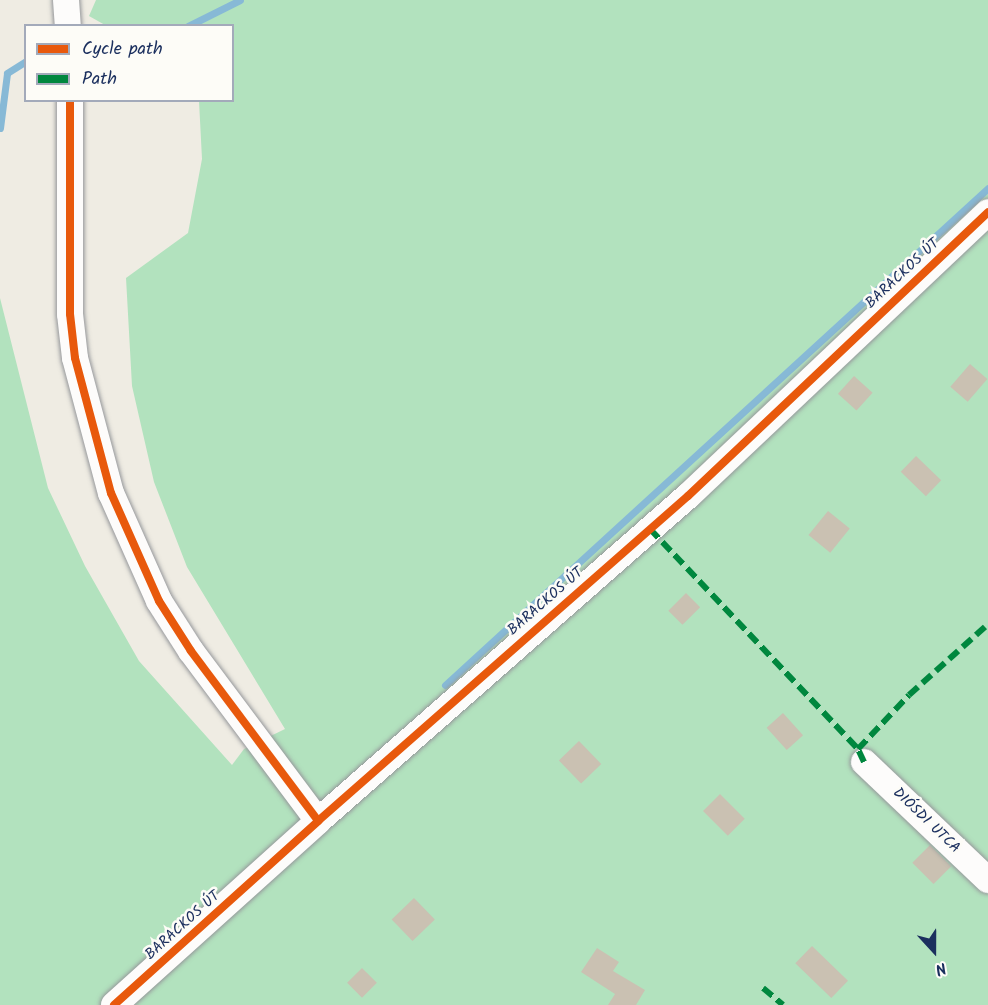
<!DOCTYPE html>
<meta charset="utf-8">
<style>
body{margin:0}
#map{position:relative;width:988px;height:1005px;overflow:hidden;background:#efece3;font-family:Kalam,sans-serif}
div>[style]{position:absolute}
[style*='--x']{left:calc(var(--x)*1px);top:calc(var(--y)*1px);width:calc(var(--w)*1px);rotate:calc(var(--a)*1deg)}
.green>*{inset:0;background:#b2e2be}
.stream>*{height:7px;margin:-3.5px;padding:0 3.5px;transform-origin:3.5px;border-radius:3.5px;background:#87b9d6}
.building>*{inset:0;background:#cac1b2;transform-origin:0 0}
.roads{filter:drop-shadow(0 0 2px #96989b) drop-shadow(0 0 2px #96989b)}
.minor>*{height:26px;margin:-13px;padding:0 13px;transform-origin:13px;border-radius:13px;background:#fdfcfb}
.quiet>*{height:6px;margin-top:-3px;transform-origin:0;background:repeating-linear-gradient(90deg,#00873e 0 12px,transparent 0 18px)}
.cycleway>*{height:8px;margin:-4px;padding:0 4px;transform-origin:4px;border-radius:4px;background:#e8590c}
span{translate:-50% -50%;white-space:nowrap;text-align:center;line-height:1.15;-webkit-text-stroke:5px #fdfcf7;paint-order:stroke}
.street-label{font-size:15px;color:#1b2f5e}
.legend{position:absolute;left:24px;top:24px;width:210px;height:78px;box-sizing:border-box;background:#fdfcf7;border:2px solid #a3aaba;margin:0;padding:8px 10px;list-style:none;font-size:18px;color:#1b2f5e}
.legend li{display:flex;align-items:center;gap:12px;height:30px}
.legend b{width:30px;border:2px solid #a3aaba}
.north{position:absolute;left:904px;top:921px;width:60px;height:60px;-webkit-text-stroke:4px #fdfcf7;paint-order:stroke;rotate:159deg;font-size:16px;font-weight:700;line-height:24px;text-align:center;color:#1b2f5e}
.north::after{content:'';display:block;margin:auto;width:21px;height:27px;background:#1b2f5e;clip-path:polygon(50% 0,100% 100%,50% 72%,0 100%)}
</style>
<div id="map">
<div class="green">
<i style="clip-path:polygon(96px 0,988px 0,988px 1005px,0 1005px,0 298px,48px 488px,85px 566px,139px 661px,232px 765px,244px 749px,285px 729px,187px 567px,154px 482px,132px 386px,126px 278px,188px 233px,202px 159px,199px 101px,232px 100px,232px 26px,105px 25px,89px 16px)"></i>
</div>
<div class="stream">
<i style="--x:188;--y:26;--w:58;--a:-26.6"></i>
<i style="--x:0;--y:128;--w:55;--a:-82.7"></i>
<i style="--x:7;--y:73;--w:22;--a:-32"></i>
<i style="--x:445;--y:685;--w:736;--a:-42.47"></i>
</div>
<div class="building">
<i style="left:970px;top:364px;width:23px;height:30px;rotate:41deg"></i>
<i style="left:854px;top:376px;width:25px;height:24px;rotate:42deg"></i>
<i style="left:916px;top:456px;width:35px;height:22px;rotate:44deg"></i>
<i style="left:828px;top:511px;width:28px;height:31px;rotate:39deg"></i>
<i style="left:686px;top:593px;width:20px;height:25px;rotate:45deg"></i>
<i style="left:783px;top:713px;width:30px;height:22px;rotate:48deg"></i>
<i style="left:579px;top:741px;width:32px;height:28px;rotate:46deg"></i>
<i style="left:720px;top:794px;width:35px;height:24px;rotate:45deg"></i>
<i style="left:930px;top:845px;width:30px;height:25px;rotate:45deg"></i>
<i style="left:414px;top:898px;width:30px;height:31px;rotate:46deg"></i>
<i style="left:812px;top:946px;width:50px;height:24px;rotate:44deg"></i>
<i style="clip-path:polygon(597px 948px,619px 962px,613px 971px,645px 990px,636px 1005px,608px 1005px,615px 994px,581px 972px)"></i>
<i style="left:362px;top:968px;width:21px;height:21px;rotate:45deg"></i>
</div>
<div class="roads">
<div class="minor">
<i style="--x:66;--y:0;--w:26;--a:86"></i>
<i style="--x:70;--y:100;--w:214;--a:90"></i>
<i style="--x:70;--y:314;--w:44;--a:83.5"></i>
<i style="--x:75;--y:358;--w:140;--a:75.1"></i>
<i style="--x:111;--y:493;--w:118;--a:66"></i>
<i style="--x:159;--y:601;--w:59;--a:57.4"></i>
<i style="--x:191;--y:651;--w:212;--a:53.2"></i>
<i style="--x:864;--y:762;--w:171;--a:43.6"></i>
<i style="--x:114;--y:1005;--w:275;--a:-42"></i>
<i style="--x:318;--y:821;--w:492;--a:-41.3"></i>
<i style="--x:688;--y:496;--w:413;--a:-43.4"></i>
</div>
</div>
<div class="quiet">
<i style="--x:650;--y:529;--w:303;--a:46.6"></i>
<i style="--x:864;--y:762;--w:14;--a:-115"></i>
<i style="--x:858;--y:749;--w:74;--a:-46.6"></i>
<i style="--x:909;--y:695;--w:106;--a:-41.9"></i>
<i style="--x:763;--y:988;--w:26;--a:40"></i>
</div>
<div class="cycleway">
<i style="--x:70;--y:100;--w:214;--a:90"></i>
<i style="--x:70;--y:314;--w:44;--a:83.5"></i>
<i style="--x:75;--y:358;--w:140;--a:75.1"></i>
<i style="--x:111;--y:493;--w:118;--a:66"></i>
<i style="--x:159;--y:601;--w:59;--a:57.4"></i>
<i style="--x:191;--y:651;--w:212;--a:53.2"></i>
<i style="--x:114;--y:1005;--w:275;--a:-42"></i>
<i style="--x:318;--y:821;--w:492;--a:-41.3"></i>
<i style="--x:688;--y:496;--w:413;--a:-43.4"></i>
</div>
<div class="street-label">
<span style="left:903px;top:274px;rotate:-43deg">BARACKOS ÚT</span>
<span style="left:546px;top:602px;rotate:-41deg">BARACKOS ÚT</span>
<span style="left:926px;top:821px;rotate:44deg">DIÓSDI UTCA</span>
<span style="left:183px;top:926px;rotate:-42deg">BARACKOS ÚT</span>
</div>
<ul class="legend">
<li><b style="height:8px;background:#e8590c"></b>Cycle path</li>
<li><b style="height:8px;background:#00873e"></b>Path</li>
</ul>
<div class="north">N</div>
</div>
